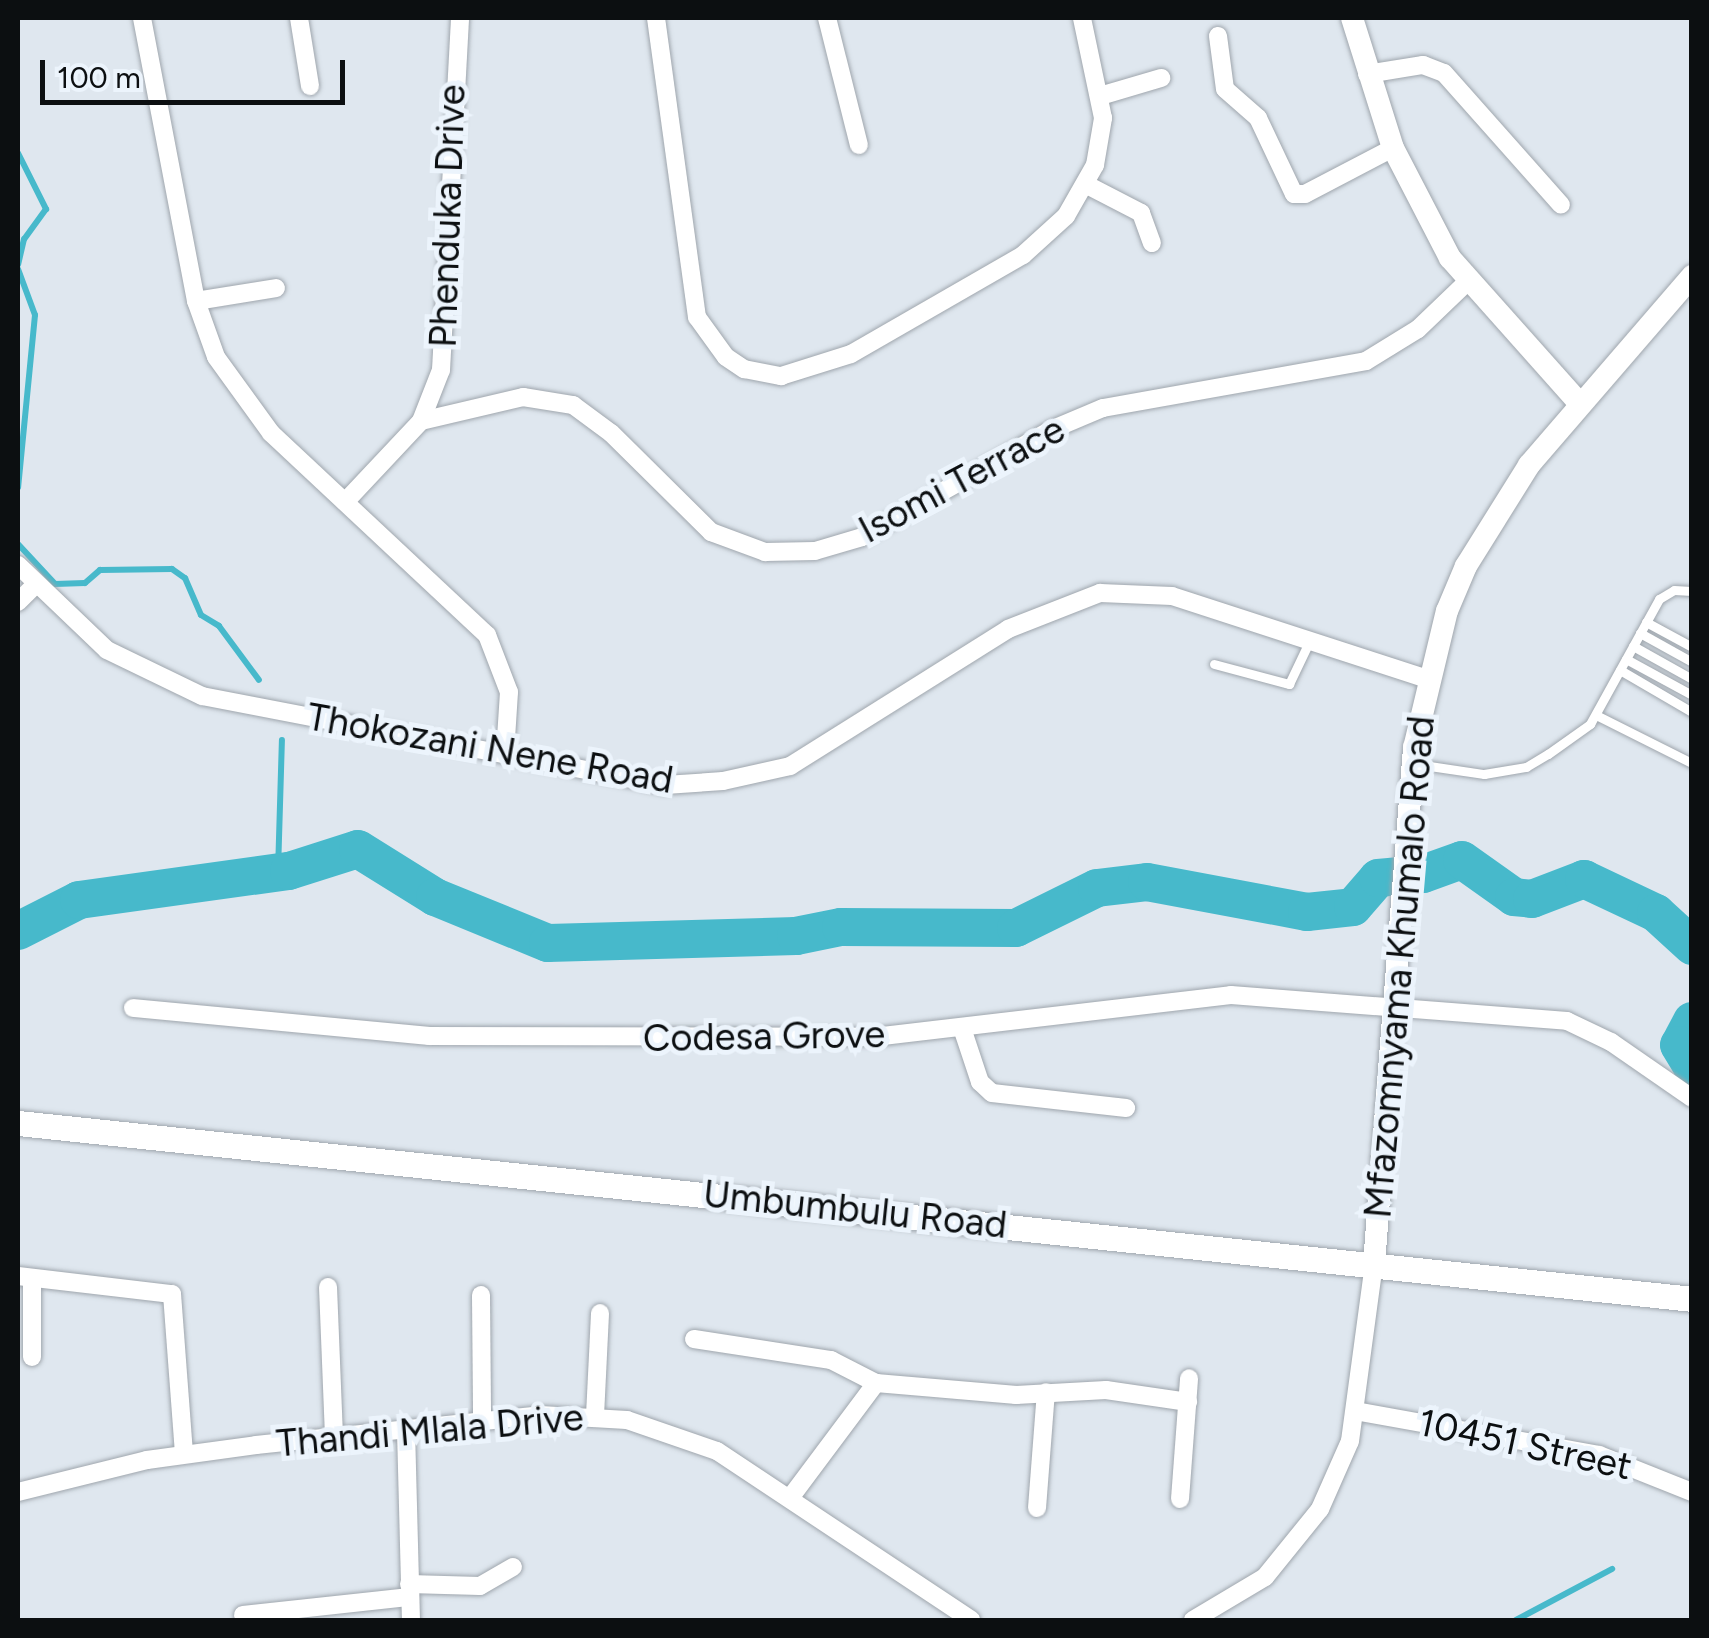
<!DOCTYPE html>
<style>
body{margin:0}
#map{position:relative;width:1709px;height:1638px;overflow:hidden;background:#dfe7ef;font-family:Figtree,sans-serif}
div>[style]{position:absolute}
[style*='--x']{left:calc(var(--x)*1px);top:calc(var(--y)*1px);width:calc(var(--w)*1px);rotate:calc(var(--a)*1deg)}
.stream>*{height:6px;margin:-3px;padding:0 3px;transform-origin:3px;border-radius:3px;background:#47b9cb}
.river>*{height:38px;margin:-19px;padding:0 19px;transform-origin:19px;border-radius:19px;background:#47b9cb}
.roads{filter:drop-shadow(0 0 2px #9fa6ad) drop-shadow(0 0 2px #9fa6ad)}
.service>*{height:9px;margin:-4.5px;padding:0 4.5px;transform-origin:4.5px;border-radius:4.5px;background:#fff}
.minor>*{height:18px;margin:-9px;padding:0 9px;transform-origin:9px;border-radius:9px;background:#fff}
.tertiary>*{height:22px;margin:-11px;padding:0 11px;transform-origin:11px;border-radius:11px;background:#fff}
.secondary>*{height:25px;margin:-12.5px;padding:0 12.5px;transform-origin:12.5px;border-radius:12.5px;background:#fff}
span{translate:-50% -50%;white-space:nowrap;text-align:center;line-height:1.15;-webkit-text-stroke:10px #ecf4fc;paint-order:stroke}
.street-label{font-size:38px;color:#0c0f11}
.frame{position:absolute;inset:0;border:20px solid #0c0f11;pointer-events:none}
.scale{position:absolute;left:40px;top:60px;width:305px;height:45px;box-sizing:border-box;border:5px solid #0c0f11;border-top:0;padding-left:12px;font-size:30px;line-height:35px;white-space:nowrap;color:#0c0f11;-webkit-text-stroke:8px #ecf4fc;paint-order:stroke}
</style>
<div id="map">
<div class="stream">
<i style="--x:18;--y:153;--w:63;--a:63.4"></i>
<i style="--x:46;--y:209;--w:37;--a:126"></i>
<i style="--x:24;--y:239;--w:26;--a:103"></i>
<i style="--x:18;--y:269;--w:49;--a:69.7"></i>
<i style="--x:35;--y:315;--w:173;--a:95.6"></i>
<i style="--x:18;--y:544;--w:54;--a:47.2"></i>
<i style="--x:55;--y:584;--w:30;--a:-2"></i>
<i style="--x:85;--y:583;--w:20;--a:-41"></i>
<i style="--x:100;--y:570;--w:72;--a:-0.8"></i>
<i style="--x:172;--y:569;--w:16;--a:35"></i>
<i style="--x:185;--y:578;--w:40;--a:66.6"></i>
<i style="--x:201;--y:615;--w:21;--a:31"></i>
<i style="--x:219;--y:626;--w:67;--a:53.5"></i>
<i style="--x:278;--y:872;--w:132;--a:-88.3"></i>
<i style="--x:1516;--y:1620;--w:109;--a:-28"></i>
</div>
<div class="river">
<i style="--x:18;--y:931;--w:68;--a:-26.9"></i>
<i style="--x:79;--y:900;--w:212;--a:-7.9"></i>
<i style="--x:289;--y:871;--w:72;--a:-17.7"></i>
<i style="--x:358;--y:849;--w:91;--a:31.9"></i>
<i style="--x:435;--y:897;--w:122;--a:22.2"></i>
<i style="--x:548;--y:943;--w:248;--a:-1.6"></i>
<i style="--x:796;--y:936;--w:46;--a:-11.3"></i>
<i style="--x:841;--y:927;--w:175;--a:0.3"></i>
<i style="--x:1016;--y:928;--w:90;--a:-26.3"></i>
<i style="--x:1097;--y:888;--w:50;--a:-6.8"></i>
<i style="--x:1147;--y:882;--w:163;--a:10.6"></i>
<i style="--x:1307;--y:912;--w:46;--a:-6.2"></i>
<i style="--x:1353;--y:907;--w:38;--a:-49"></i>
<i style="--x:1378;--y:878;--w:45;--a:-5.1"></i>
<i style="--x:1423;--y:874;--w:41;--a:-19.7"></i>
<i style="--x:1462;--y:860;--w:64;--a:35.4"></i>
<i style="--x:1514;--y:897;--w:18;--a:6"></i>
<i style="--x:1532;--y:899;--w:56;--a:-21"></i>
<i style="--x:1584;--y:879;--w:80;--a:25.3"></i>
<i style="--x:1656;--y:913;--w:49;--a:42.5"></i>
<i style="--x:1692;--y:1021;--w:27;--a:118"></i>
<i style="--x:1679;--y:1045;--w:26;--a:59"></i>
</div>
<div class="roads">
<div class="service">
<i style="--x:1646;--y:622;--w:52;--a:28.5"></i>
<i style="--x:1640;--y:633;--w:60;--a:29.1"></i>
<i style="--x:1633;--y:646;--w:68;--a:29.2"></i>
<i style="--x:1626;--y:659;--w:75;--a:28.6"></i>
<i style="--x:1214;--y:664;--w:78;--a:14.9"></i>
<i style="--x:1289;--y:684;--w:49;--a:-64.5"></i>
<i style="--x:1620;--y:670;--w:83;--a:30.3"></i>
<i style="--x:1596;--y:715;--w:107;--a:26.6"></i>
<i style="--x:1416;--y:764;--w:69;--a:8.4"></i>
<i style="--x:1484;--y:774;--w:43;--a:-9.5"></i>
<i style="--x:1526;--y:767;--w:26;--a:-31"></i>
<i style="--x:1548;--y:754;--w:52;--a:-35.5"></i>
<i style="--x:1590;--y:724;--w:143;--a:-61.1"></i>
<i style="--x:1659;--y:599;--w:17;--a:-31"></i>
<i style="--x:1674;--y:590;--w:18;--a:3"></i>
</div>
<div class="minor">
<i style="--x:142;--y:18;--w:288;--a:79.2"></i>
<i style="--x:196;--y:301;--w:59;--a:70.3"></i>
<i style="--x:216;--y:357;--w:94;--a:54.1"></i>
<i style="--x:271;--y:433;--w:296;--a:43.1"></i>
<i style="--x:487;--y:635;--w:61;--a:68.9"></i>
<i style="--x:509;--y:692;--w:62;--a:93.7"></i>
<i style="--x:299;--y:18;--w:69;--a:80.8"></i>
<i style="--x:656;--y:18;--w:302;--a:82.2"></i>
<i style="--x:697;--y:317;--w:49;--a:54.1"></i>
<i style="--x:726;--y:357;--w:22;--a:34"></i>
<i style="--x:744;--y:369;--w:38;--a:11"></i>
<i style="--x:781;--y:376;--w:73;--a:-17.4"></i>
<i style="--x:851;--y:354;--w:198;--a:-29.9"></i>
<i style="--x:1023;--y:255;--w:58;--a:-42.2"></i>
<i style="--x:1066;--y:216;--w:59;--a:-60.4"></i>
<i style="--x:1095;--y:165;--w:48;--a:-80.3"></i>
<i style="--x:1103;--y:118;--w:102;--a:-101.9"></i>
<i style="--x:827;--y:18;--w:131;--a:75.9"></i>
<i style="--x:1218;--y:36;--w:53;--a:82.5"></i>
<i style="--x:1225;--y:89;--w:44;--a:41.3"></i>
<i style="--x:1258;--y:118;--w:84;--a:64.7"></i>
<i style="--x:1294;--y:194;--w:11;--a:0"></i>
<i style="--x:1305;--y:194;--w:99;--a:-27.6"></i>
<i style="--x:1367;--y:74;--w:57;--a:-9.1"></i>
<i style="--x:1423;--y:65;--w:22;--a:21"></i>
<i style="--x:1444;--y:73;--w:176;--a:48.4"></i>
<i style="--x:1100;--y:96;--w:64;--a:-16.4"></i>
<i style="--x:1087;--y:185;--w:61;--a:27.4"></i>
<i style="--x:1141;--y:213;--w:32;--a:70"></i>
<i style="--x:196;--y:301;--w:81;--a:-9.2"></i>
<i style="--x:421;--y:421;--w:105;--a:-13.2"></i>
<i style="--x:523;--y:397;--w:51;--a:9.1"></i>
<i style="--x:573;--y:405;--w:47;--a:36.4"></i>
<i style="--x:611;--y:433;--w:141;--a:44.7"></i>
<i style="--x:711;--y:532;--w:58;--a:20.3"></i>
<i style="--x:765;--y:552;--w:50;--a:-1.1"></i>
<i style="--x:815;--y:551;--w:49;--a:-16.6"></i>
<i style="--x:862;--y:537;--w:219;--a:-29.5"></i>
<i style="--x:1053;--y:429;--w:54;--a:-22.8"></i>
<i style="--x:1103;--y:408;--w:267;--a:-10.1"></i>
<i style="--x:1366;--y:361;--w:61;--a:-31.6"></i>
<i style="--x:1418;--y:329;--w:69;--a:-43.8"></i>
<i style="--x:345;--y:502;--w:111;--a:-46.8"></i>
<i style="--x:421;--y:421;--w:55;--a:-68.6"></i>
<i style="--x:441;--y:370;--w:353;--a:-86.9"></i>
<i style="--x:18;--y:565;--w:123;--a:43.7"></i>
<i style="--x:107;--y:650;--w:106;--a:25.8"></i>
<i style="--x:202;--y:696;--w:471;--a:10.9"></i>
<i style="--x:665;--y:785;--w:58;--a:-3.9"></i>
<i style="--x:723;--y:781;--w:69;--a:-12.6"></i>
<i style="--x:790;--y:766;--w:257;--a:-32.1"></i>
<i style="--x:1008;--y:629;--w:99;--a:-21.4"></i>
<i style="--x:1100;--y:593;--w:72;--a:2.4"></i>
<i style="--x:1172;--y:596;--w:269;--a:18"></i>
<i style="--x:18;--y:602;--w:25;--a:-45"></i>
<i style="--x:133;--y:1008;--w:297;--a:5.4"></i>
<i style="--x:429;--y:1036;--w:445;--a:0.1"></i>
<i style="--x:874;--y:1037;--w:359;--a:-6.7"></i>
<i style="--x:1231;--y:995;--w:337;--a:4.4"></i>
<i style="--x:1567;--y:1021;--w:49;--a:25.5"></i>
<i style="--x:1611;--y:1042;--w:98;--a:34.7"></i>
<i style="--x:963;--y:1031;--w:54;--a:71.6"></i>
<i style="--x:980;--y:1082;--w:16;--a:43"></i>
<i style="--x:992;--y:1093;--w:135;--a:6.4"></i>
<i style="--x:18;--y:1276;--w:155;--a:6.7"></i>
<i style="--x:172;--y:1294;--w:160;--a:85.7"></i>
<i style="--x:32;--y:1278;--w:79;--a:90"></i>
<i style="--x:328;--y:1287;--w:150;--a:87.7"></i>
<i style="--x:481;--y:1295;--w:126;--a:89.5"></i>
<i style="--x:694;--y:1339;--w:139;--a:8.7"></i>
<i style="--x:831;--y:1360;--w:51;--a:27.1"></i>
<i style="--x:876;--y:1383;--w:141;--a:4.9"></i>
<i style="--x:1016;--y:1395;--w:90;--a:-3.2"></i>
<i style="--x:1106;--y:1390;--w:83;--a:8.3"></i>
<i style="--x:1355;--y:1411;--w:248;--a:10.2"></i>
<i style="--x:1599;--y:1455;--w:100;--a:21.7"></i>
<i style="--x:595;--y:1416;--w:103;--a:-87.2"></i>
<i style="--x:406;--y:1430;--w:190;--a:88.5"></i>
<i style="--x:18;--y:1492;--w:133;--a:-13.9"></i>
<i style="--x:147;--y:1460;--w:110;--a:-7.8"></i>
<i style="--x:256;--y:1445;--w:286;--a:-6"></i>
<i style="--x:540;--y:1415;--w:87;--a:3.3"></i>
<i style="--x:627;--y:1420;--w:95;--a:19"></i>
<i style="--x:717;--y:1451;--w:305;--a:33.6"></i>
<i style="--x:790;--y:1498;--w:144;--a:-53.2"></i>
<i style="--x:1180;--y:1499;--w:121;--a:-85.7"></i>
<i style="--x:1037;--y:1508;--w:116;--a:-85.6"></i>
<i style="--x:409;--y:1584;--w:71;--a:1.6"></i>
<i style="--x:480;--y:1586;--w:38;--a:-30"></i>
<i style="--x:243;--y:1615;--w:168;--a:-6.2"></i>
<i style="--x:1193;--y:1620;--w:84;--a:-30.8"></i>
<i style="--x:1265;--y:1577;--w:87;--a:-51"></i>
<i style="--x:1320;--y:1509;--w:74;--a:-66.2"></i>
<i style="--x:1350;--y:1441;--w:179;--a:-82.3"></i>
</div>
<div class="tertiary">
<i style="--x:1352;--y:18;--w:136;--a:72.5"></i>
<i style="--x:1393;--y:148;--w:124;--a:62.6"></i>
<i style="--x:1450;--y:258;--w:194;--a:48.3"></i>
<i style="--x:1374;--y:1264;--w:518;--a:-85.57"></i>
<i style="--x:1414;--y:748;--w:141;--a:-76.5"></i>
<i style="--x:1447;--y:611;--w:49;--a:-67.1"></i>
<i style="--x:1466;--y:566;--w:119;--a:-58"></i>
<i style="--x:1529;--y:465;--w:250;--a:-49.2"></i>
</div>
<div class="secondary">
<i style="--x:18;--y:1123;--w:1683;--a:6"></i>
</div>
</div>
<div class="street-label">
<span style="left:448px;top:216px;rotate:-88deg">Phenduka Drive</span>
<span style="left:962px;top:480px;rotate:-28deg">Isomi Terrace</span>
<span style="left:490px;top:749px;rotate:10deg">Thokozani Nene Road</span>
<span style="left:1400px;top:967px;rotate:-85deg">Mfazomnyama Khumalo Road</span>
<span style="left:764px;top:1037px;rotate:-1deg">Codesa Grove</span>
<span style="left:855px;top:1210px;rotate:6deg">Umbumbulu Road</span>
<span style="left:430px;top:1431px;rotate:-5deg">Thandi Mlala Drive</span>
<span style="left:1525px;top:1445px;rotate:12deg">10451 Street</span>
</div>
<div class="frame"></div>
<div class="scale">100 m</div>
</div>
